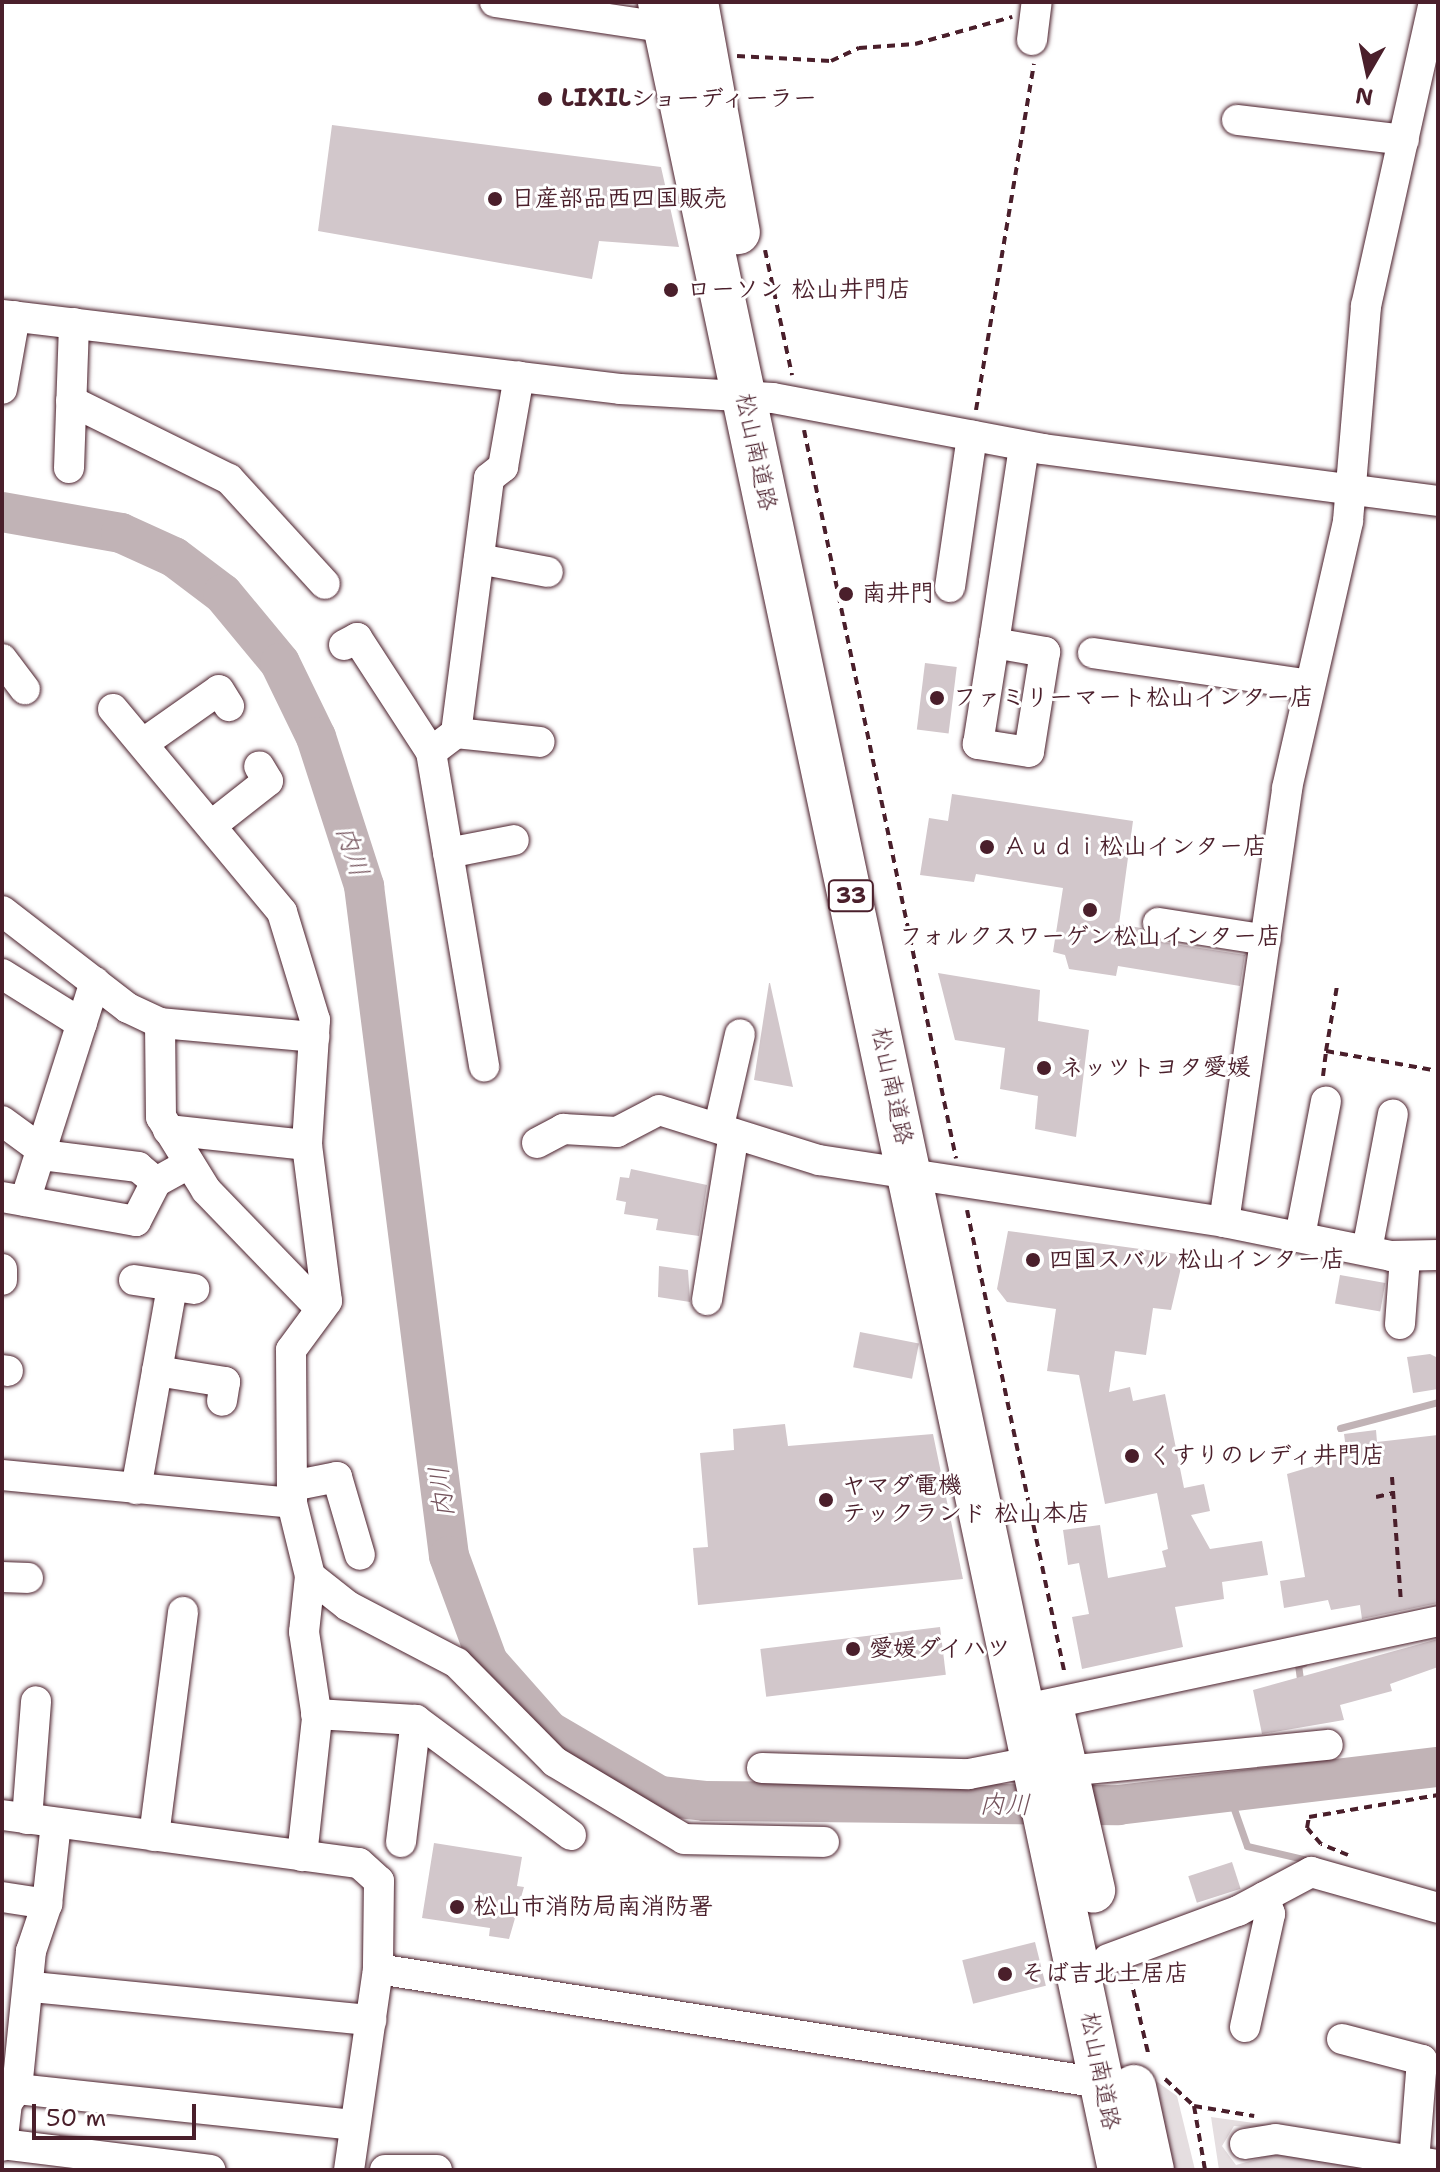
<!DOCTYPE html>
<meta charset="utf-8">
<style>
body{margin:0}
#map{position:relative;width:1440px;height:2172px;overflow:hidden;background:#fff;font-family:"Shantell Sans","Klee One",sans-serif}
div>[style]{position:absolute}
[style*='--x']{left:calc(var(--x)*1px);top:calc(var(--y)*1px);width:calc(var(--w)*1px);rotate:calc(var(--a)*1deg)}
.green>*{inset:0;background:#e5dee0}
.stream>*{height:7px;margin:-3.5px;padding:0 3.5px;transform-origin:3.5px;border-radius:3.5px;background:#c1b3b6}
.river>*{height:40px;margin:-20px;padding:0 20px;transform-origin:20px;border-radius:20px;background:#c1b3b6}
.building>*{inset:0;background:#d2c7cb;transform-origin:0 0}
.path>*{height:4px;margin-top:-2px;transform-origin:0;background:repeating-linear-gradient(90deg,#4a1f2b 0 8px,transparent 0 14px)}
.roads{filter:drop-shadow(0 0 2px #4a1f2b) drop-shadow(0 0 2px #4a1f2b)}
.minor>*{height:30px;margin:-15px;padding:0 15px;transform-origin:15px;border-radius:15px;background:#fff}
.highway>*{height:44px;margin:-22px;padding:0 22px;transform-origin:22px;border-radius:22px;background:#fff}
.dots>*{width:22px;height:22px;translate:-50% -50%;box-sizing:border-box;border:4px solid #fff;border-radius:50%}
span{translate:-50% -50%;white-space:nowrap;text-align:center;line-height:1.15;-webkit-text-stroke:6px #fff;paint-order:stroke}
.shield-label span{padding:2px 6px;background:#fff;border:2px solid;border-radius:6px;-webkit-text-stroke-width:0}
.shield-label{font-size:22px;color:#4a1f2b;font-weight:700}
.poi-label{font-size:24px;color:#4a1f2b;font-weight:700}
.left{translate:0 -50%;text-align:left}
.street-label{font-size:24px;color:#4a1f2b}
.water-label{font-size:26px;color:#74535c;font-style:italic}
.frame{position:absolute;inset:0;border:4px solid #4a1f2b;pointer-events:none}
.north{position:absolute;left:1328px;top:32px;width:80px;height:80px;-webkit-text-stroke:6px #fff;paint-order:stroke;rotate:189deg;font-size:22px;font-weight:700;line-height:32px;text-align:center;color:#4a1f2b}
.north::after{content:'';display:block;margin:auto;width:28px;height:36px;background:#4a1f2b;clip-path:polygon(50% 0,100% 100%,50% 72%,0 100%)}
.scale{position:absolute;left:32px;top:2104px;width:164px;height:36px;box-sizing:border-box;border:4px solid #4a1f2b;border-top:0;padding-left:10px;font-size:24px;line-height:28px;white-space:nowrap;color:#4a1f2b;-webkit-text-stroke:6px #fff;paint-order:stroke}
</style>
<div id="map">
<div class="green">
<i style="clip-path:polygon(1145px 2073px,1177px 2096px,1195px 2170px,1175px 2170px)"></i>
<i style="clip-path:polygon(1211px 2117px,1318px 2132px,1234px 2126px,1222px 2146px,1236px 2165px,1278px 2153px,1383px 2169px,1219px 2170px)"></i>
</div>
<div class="stream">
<i style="--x:1340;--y:1428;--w:101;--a:-14.9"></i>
<i style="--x:1301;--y:1686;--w:21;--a:-98"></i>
<i style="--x:1298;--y:1665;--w:6;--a:-18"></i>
<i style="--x:1228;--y:1792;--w:57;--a:70.6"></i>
<i style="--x:1247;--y:1846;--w:67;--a:13"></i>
</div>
<div class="river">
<i style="--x:2;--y:512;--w:121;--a:10"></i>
<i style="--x:121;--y:533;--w:58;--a:24.4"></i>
<i style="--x:174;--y:557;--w:61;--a:37.1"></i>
<i style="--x:223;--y:594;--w:89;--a:50.4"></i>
<i style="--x:280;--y:663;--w:82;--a:64.1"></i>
<i style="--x:316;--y:737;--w:157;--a:72.1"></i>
<i style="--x:364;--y:886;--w:675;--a:82.77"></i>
<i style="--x:449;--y:1556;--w:113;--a:69.8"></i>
<i style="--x:488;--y:1662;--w:92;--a:48.5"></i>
<i style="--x:549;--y:1731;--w:129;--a:30.4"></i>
<i style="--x:660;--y:1796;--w:45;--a:6.3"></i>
<i style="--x:705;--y:1801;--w:413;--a:0.6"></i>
<i style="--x:1118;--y:1805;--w:322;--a:-6.8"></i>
</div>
<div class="building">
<i style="clip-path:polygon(332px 125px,661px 167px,679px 247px,599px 241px,592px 279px,318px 231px)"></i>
<i style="left:925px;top:663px;width:32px;height:67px;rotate:7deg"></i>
<i style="clip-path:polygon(952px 794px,1133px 821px,1119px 924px,1141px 928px,1155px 941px,1245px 955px,1240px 986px,1118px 966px,1116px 976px,1069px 969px,1065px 955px,1053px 952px,1063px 888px,976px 874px,974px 882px,920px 875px,929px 818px,948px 821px)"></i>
<i style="clip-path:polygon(938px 973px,1040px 990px,1038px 1021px,1089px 1030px,1076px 1137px,1035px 1129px,1038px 1096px,1000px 1089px,1005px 1048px,955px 1040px)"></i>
<i style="clip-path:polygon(769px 983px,770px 983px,793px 1087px,754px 1080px)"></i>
<i style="clip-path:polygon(631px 1169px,707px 1185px,699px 1236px,656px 1230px,658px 1219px,624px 1214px,626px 1202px,616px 1200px,620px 1177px,629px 1178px)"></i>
<i style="clip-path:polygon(1008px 1231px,1184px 1255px,1171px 1310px,1153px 1308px,1146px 1355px,1115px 1351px,1109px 1392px,1130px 1387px,1133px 1401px,1165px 1394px,1184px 1488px,1204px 1484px,1210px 1511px,1191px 1515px,1210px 1549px,1262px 1541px,1268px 1575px,1222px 1582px,1224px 1599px,1175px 1607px,1183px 1647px,1082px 1669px,1072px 1617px,1089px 1614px,1079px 1563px,1068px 1565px,1063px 1530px,1100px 1525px,1108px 1578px,1166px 1567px,1162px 1551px,1168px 1549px,1157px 1493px,1105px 1504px,1079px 1375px,1047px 1371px,1056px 1309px,1007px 1302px,997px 1289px)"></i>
<i style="clip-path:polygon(659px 1266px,688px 1270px,690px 1302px,658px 1297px)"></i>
<i style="left:1340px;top:1275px;width:46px;height:29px;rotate:10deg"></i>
<i style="left:860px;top:1332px;width:60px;height:36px;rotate:11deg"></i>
<i style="clip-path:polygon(1430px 1354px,1438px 1358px,1438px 1389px,1413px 1393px,1407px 1357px)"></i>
<i style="clip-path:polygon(785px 1424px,788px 1446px,933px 1434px,963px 1579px,698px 1605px,693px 1548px,708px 1547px,700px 1453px,734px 1450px,733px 1429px)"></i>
<i style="clip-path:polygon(1376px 1430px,1377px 1442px,1438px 1435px,1438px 1603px,1362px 1619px,1360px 1605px,1331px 1610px,1328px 1600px,1284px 1608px,1280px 1581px,1305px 1577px,1287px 1474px,1347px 1456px,1344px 1434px)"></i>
<i style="left:940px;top:1627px;width:48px;height:181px;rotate:83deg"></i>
<i style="clip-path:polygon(1438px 1639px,1438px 1667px,1390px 1684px,1392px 1691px,1340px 1705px,1344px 1720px,1262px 1734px,1253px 1690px)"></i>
<i style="clip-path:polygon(434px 1843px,522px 1857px,517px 1886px,524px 1887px,509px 1939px,489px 1936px,490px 1928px,422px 1918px)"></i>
<i style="left:1232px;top:1862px;width:28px;height:46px;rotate:72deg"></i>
<i style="left:1035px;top:1942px;width:45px;height:75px;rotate:76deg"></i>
</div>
<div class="path">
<i style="--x:737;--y:56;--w:94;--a:3"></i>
<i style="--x:831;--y:61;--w:31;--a:-25"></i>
<i style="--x:859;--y:48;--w:56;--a:-4.1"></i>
<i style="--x:915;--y:44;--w:101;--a:-15.6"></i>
<i style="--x:765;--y:250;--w:128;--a:77.8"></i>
<i style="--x:976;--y:410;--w:351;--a:-80.5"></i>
<i style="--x:804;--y:430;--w:744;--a:78.21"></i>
<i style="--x:1326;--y:1051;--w:66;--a:-80.4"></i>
<i style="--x:1323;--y:1076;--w:25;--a:-83"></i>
<i style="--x:1326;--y:1051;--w:114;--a:10.1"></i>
<i style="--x:967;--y:1210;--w:475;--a:78.1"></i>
<i style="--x:1392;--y:1477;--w:126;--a:85.9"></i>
<i style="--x:1376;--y:1497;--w:18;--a:-13"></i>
<i style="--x:1348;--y:1855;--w:29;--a:-158"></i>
<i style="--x:1321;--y:1844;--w:21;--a:-131"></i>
<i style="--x:1307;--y:1828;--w:11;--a:-80"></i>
<i style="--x:1309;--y:1817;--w:131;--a:-9.7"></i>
<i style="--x:1130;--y:1976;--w:83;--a:76.8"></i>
<i style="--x:1165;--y:2079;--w:40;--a:43"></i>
<i style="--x:1194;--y:2106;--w:65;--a:80.2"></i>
<i style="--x:1194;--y:2106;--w:61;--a:9.5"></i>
</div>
<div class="roads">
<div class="minor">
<i style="--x:495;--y:2;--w:190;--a:8.5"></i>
<i style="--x:1032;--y:40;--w:38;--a:-83"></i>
<i style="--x:1237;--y:120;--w:168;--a:6.8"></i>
<i style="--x:2;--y:315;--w:622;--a:6.83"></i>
<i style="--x:620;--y:389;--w:153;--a:3.4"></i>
<i style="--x:773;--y:398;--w:275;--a:10.7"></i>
<i style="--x:1043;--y:449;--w:398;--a:7.5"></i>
<i style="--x:2;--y:389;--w:74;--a:-79.9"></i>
<i style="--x:71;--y:401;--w:176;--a:26.3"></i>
<i style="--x:229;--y:479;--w:142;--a:47.6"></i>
<i style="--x:69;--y:468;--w:145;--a:-88"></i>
<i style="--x:479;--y:559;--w:70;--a:10.7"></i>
<i style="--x:950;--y:587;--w:153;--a:-81.7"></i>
<i style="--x:994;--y:643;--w:52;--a:10"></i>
<i style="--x:1045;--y:652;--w:101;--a:99.1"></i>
<i style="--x:1029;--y:752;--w:52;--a:-171.1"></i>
<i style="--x:978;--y:744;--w:102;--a:-81"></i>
<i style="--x:994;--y:643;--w:199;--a:-81.3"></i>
<i style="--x:344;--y:645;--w:15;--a:-28"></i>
<i style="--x:357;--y:638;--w:136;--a:57"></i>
<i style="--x:431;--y:752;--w:319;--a:80.4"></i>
<i style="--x:1093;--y:653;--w:219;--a:8.4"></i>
<i style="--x:2;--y:659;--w:38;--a:53"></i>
<i style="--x:113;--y:709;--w:264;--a:50.2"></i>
<i style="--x:282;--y:912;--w:113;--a:73"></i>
<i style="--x:315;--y:1020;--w:125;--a:93.7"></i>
<i style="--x:307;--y:1145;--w:157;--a:82.7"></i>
<i style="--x:327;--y:1301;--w:61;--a:126.3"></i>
<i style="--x:291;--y:1350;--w:153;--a:89.6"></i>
<i style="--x:292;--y:1503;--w:75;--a:76.1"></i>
<i style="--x:310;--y:1576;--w:56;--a:96.1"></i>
<i style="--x:304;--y:1632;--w:87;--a:81.4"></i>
<i style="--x:317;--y:1718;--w:139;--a:96.2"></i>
<i style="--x:456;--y:733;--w:84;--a:6.1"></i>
<i style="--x:145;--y:742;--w:90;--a:-35.1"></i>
<i style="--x:219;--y:690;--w:19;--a:58"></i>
<i style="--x:431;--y:752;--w:31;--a:-37"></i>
<i style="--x:456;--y:733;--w:257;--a:-82.6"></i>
<i style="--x:489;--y:478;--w:18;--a:-38"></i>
<i style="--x:503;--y:467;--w:92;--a:-80"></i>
<i style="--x:212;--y:825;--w:71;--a:-38.2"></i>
<i style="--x:268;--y:781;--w:17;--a:-121"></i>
<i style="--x:448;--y:853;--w:67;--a:-11.1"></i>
<i style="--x:2;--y:911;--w:159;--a:37.6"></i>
<i style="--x:128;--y:1008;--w:35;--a:25"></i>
<i style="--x:160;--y:1023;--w:155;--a:5.2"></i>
<i style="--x:1158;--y:923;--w:109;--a:8.9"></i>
<i style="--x:2;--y:974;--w:94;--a:32"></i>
<i style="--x:160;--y:1023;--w:94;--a:89.4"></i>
<i style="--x:161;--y:1117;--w:86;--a:58.3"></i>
<i style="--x:206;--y:1190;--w:165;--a:46"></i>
<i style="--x:2;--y:1121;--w:59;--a:36.1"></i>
<i style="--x:50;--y:1156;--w:89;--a:7.1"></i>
<i style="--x:138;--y:1167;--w:23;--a:40"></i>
<i style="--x:719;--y:1126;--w:94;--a:-77.1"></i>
<i style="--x:168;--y:1130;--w:140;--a:6.2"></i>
<i style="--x:537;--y:1143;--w:30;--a:-28"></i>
<i style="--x:563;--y:1129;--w:54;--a:3.2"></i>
<i style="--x:617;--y:1132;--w:47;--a:-27.6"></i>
<i style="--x:659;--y:1110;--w:168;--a:17.4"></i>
<i style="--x:819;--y:1160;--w:410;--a:8.7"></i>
<i style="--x:1224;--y:1222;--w:439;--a:-81.7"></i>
<i style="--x:1287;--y:788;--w:274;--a:-77.1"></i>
<i style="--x:1348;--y:521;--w:216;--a:-85.2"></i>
<i style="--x:1366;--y:306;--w:312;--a:-77.4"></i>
<i style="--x:2;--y:1197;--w:136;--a:10.2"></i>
<i style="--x:136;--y:1221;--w:44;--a:-62.9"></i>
<i style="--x:156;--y:1182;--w:38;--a:-29"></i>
<i style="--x:25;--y:1201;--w:230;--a:-72.3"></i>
<i style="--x:1224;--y:1222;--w:170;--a:11.5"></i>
<i style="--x:1391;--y:1256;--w:47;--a:-1.2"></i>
<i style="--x:1300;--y:1236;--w:137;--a:-79.1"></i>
<i style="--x:1367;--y:1250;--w:138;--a:-79.2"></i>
<i style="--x:2;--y:1269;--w:11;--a:90"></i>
<i style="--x:134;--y:1280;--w:61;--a:8.5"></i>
<i style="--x:707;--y:1300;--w:168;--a:-80.8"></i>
<i style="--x:1400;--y:1324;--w:67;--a:-85.7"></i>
<i style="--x:2;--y:1370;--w:6;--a:9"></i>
<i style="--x:157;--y:1371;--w:69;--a:9.2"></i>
<i style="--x:225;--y:1382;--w:19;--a:99"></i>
<i style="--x:2;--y:1475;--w:291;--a:5.5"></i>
<i style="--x:292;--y:1486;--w:46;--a:-11.3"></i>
<i style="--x:337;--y:1477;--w:81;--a:73.6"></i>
<i style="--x:136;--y:1489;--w:206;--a:-79.9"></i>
<i style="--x:310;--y:1576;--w:48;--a:38.3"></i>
<i style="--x:348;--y:1606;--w:123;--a:27.6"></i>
<i style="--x:457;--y:1663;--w:139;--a:45.3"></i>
<i style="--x:555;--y:1762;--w:150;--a:30.8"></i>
<i style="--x:684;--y:1839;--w:140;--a:1.2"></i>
<i style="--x:2;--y:1577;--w:26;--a:2"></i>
<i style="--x:1030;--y:1708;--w:417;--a:-12"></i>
<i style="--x:316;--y:1714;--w:100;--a:3.4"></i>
<i style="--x:416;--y:1720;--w:193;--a:36.6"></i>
<i style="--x:762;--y:1768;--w:207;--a:1.7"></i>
<i style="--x:969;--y:1774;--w:68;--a:-11"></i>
<i style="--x:1066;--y:1771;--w:263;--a:-5.7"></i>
<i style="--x:2;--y:1815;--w:360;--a:7.7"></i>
<i style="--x:359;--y:1863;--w:27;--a:42"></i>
<i style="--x:379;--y:1881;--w:88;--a:90.7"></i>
<i style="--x:378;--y:1969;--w:203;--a:98.2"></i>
<i style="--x:27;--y:1819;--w:118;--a:-85.6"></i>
<i style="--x:56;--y:1823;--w:81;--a:96.3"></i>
<i style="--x:47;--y:1904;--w:50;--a:108.8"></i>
<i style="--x:31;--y:1951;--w:139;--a:95.8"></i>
<i style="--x:17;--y:2089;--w:340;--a:6.1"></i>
<i style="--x:154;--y:1836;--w:226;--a:-82.6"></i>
<i style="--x:401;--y:1842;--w:123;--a:-83"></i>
<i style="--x:2;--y:1897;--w:46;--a:8.8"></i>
<i style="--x:1108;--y:1959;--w:139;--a:-20.3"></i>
<i style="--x:1238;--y:1911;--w:83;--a:-28.1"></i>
<i style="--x:1311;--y:1872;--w:132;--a:15.8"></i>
<i style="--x:378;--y:1969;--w:750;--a:8.97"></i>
<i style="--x:32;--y:1987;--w:341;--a:5.6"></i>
<i style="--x:1245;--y:2027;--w:116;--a:-77.5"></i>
<i style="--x:1270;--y:1914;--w:18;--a:-109"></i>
<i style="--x:1342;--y:2039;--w:83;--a:14.7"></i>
<i style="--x:1422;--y:2060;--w:101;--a:94.5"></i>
<i style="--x:2;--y:2144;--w:210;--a:7.1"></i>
<i style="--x:1245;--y:2144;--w:31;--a:-9"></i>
<i style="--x:1276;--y:2139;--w:164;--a:9.1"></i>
<i style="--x:2;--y:2146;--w:43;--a:-83.4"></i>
<i style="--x:7;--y:2103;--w:17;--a:-54"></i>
<i style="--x:385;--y:2170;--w:52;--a:0"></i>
</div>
<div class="highway">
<i style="--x:660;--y:2;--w:2216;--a:78.02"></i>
<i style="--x:696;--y:2;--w:234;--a:79.7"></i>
<i style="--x:1053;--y:1715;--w:180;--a:77.1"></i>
<i style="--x:1134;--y:2087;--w:85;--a:77.8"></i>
</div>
</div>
<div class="dots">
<i style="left:545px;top:99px;background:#4a1f2b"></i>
<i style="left:495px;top:199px;background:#4a1f2b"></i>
<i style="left:671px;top:290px;background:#4a1f2b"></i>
<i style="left:846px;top:594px;background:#4a1f2b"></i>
<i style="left:937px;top:698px;background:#4a1f2b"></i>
<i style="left:987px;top:847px;background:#4a1f2b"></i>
<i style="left:1090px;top:910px;background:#4a1f2b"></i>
<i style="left:1044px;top:1068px;background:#4a1f2b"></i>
<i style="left:1033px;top:1260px;background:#4a1f2b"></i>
<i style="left:1132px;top:1456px;background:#4a1f2b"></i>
<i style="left:826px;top:1500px;background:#4a1f2b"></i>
<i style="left:853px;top:1649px;background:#4a1f2b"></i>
<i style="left:457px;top:1907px;background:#4a1f2b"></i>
<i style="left:1005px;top:1974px;background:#4a1f2b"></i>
</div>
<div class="shield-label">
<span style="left:851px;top:896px">33</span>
</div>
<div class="poi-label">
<span class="left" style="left:561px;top:99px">LIXILショーディーラー</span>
<span class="left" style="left:511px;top:199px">日産部品西四国販売</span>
<span class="left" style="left:687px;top:290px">ローソン 松山井門店</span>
<span class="left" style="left:862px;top:594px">南井門</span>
<span class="left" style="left:953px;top:698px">ファミリーマート松山インター店</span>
<span class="left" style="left:1003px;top:847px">Ａｕｄｉ松山インター店</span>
<span style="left:1090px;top:937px">フォルクスワーゲン松山インター店</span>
<span class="left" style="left:1060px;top:1068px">ネッツトヨタ愛媛</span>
<span class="left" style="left:1049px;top:1260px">四国スバル 松山インター店</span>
<span class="left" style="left:1148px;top:1456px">くすりのレディ井門店</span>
<span class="left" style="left:842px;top:1500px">ヤマダ電機<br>テックランド 松山本店</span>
<span class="left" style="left:869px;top:1649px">愛媛ダイハツ</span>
<span class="left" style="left:473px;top:1907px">松山市消防局南消防署</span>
<span class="left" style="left:1021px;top:1974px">そば吉北土居店</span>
</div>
<div class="street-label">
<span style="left:756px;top:452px;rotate:78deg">松山南道路</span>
<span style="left:892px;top:1086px;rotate:78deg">松山南道路</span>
<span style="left:1100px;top:2071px;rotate:79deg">松山南道路</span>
</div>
<div class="water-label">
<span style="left:353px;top:851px;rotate:72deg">内川</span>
<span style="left:441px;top:1492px;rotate:-97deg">内川</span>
<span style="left:1005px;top:1804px;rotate:1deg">内川</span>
</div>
<div class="frame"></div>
<div class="north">N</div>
<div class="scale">50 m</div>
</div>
